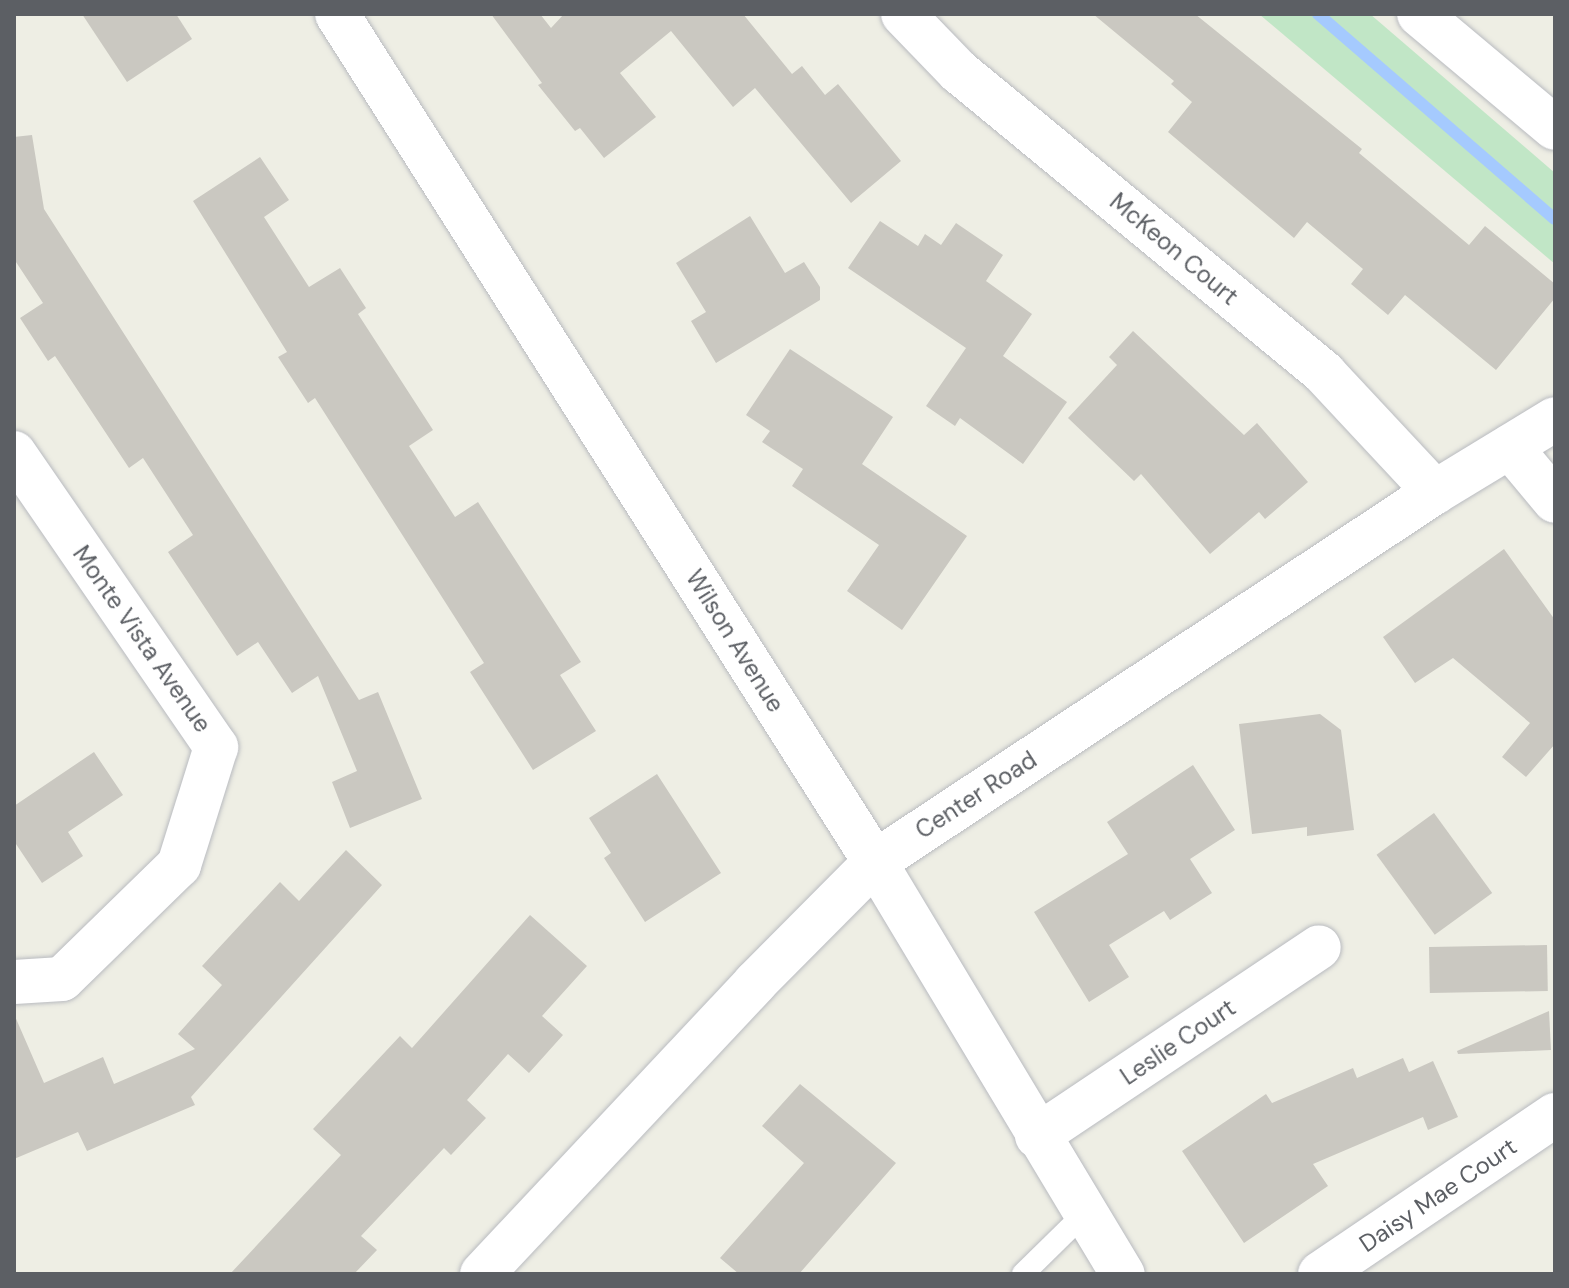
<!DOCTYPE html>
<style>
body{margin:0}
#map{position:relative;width:1569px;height:1288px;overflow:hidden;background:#eeeee4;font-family:"DM Sans",sans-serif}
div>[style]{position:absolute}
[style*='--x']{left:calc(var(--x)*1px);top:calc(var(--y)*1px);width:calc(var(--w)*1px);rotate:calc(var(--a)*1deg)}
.green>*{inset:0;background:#c1e6c6}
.stream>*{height:12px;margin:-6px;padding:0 6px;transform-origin:6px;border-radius:6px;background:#a5cafe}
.building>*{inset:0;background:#cac8c1;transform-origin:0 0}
.roads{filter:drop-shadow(0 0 2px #b9bbc0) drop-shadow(0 0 2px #b9bbc0)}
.service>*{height:22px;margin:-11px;padding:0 11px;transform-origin:11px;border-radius:11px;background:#fff}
.minor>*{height:44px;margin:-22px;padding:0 22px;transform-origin:22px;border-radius:22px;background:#fff}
span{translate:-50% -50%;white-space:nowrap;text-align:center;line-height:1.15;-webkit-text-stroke:6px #fff;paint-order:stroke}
.street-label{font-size:24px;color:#5c5f64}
.frame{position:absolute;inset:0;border:16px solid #5c5f64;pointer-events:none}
</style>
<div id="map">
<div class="green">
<i style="clip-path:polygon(1259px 14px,1370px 14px,1555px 173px,1555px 264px)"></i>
</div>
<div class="stream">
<i style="--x:1318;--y:14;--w:313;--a:40.9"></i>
</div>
<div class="building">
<i style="clip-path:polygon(82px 14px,176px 14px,192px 39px,127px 82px)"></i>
<i style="clip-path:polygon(491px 14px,540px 14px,551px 28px,564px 14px,743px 14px,792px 74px,802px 66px,825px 95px,838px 84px,901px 161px,851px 203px,755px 88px,733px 107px,671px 31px,620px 73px,656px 117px,604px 158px,580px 128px,575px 131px,538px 85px,542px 83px)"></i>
<i style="clip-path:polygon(1093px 14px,1195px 14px,1362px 149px,1359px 153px,1469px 245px,1485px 226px,1555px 284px,1555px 298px,1496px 370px,1405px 295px,1388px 315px,1351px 284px,1363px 269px,1307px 222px,1294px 238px,1168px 132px,1192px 102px,1171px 84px,1174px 81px)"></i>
<i style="clip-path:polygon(32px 135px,44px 209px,359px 700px,378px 692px,422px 799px,350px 828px,332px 782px,357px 771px,318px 676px,292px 693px,258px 642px,237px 656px,168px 552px,193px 535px,143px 458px,129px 468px,55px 356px,48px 361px,20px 318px,43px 303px,14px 259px,14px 137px)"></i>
<i style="clip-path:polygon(260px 157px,289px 200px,264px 217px,309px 287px,340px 268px,366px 308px,358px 314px,433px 430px,409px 446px,455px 517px,478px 502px,581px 662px,560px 675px,596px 731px,533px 770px,470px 672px,484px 663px,315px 398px,308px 403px,278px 357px,287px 352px,193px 201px)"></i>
<i style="clip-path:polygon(750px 216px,785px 273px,804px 262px,820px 287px,820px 300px,716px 363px,691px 321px,706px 312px,676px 263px)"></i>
<i style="clip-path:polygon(880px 221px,918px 246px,925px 234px,941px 245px,956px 223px,1003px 255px,986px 281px,1032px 314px,1003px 356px,1067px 402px,1023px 464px,960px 418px,955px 426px,926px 406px,966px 348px,848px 268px)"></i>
<i style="clip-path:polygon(1133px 331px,1244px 435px,1257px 423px,1308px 482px,1265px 519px,1259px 512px,1210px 554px,1141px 474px,1134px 481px,1068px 418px,1117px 365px,1109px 357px)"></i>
<i style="clip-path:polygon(790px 349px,893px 417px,862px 464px,967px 536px,902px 630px,847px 591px,879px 545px,792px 486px,803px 469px,762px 442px,770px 431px,746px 415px)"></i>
<i style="clip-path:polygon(1504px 549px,1555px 620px,1555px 744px,1526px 777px,1502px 757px,1530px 723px,1453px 658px,1415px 683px,1383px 637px)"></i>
<i style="clip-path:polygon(1320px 714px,1341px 730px,1354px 830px,1307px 836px,1307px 827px,1252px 834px,1239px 724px)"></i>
<i style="clip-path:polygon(94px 752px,123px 795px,68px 832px,83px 856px,42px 883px,14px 841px,14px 806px)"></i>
<i style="clip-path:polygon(1193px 765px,1235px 830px,1190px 859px,1212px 893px,1170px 920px,1164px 911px,1109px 945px,1129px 977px,1089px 1002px,1034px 912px,1128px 854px,1107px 822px)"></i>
<i style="clip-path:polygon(657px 774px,721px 873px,645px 922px,604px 858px,611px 853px,589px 818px)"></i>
<i style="left:1434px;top:813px;width:99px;height:71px;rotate:54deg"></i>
<i style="clip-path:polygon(346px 850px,382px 885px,191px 1097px,195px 1105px,87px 1151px,78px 1132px,14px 1159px,14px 1014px,44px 1083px,103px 1057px,114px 1084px,195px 1049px,178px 1034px,222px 985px,202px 966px,280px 882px,299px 901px)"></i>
<i style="clip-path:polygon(530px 915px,587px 966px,542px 1016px,563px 1035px,529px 1073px,508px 1054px,467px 1100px,486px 1118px,451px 1155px,444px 1148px,361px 1236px,377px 1250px,354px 1274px,230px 1274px,341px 1155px,313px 1129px,400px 1036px,412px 1048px)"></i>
<i style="left:1547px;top:945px;width:46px;height:118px;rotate:89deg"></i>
<i style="clip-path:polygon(1549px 1011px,1551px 1050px,1458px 1054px,1457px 1051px)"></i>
<i style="clip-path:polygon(1403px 1058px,1409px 1072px,1433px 1061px,1458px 1117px,1428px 1130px,1423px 1117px,1313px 1164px,1328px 1186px,1244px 1243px,1182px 1151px,1266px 1094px,1272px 1103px,1353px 1068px,1357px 1078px)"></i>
<i style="clip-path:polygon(800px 1084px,896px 1163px,799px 1274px,739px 1274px,720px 1258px,804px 1163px,762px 1126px)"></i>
</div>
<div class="roads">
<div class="service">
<i style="--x:1023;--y:1274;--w:86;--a:-44.5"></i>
</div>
<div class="minor">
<i style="--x:337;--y:14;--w:1004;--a:57.61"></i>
<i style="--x:875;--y:862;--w:481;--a:59"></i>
<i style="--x:903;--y:14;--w:79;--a:46"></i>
<i style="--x:958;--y:71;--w:475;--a:39.5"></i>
<i style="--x:1324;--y:373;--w:163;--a:47"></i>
<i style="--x:1419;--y:14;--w:177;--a:40"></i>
<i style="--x:1510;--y:447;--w:70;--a:50.2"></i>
<i style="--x:14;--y:453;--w:357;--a:55.5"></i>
<i style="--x:216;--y:747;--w:124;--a:107.4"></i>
<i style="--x:179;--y:865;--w:163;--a:135.7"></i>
<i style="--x:62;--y:979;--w:48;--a:176.4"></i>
<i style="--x:1037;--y:1136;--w:339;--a:-33.8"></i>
<i style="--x:482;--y:1274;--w:399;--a:-46.8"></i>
<i style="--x:755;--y:983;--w:170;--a:-45.2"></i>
<i style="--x:875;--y:862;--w:671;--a:-33.45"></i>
<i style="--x:1435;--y:492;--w:140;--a:-31.3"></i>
<i style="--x:1320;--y:1274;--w:284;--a:-34.1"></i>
</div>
</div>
<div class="street-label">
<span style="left:1174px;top:249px;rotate:40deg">McKeon Court</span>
<span style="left:142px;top:639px;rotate:55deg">Monte Vista Avenue</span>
<span style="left:735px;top:641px;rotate:58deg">Wilson Avenue</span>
<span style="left:976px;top:795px;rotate:-33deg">Center Road</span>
<span style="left:1178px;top:1042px;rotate:-34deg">Leslie Court</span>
<span style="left:1438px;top:1195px;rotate:-34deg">Daisy Mae Court</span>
</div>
<div class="frame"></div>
</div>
